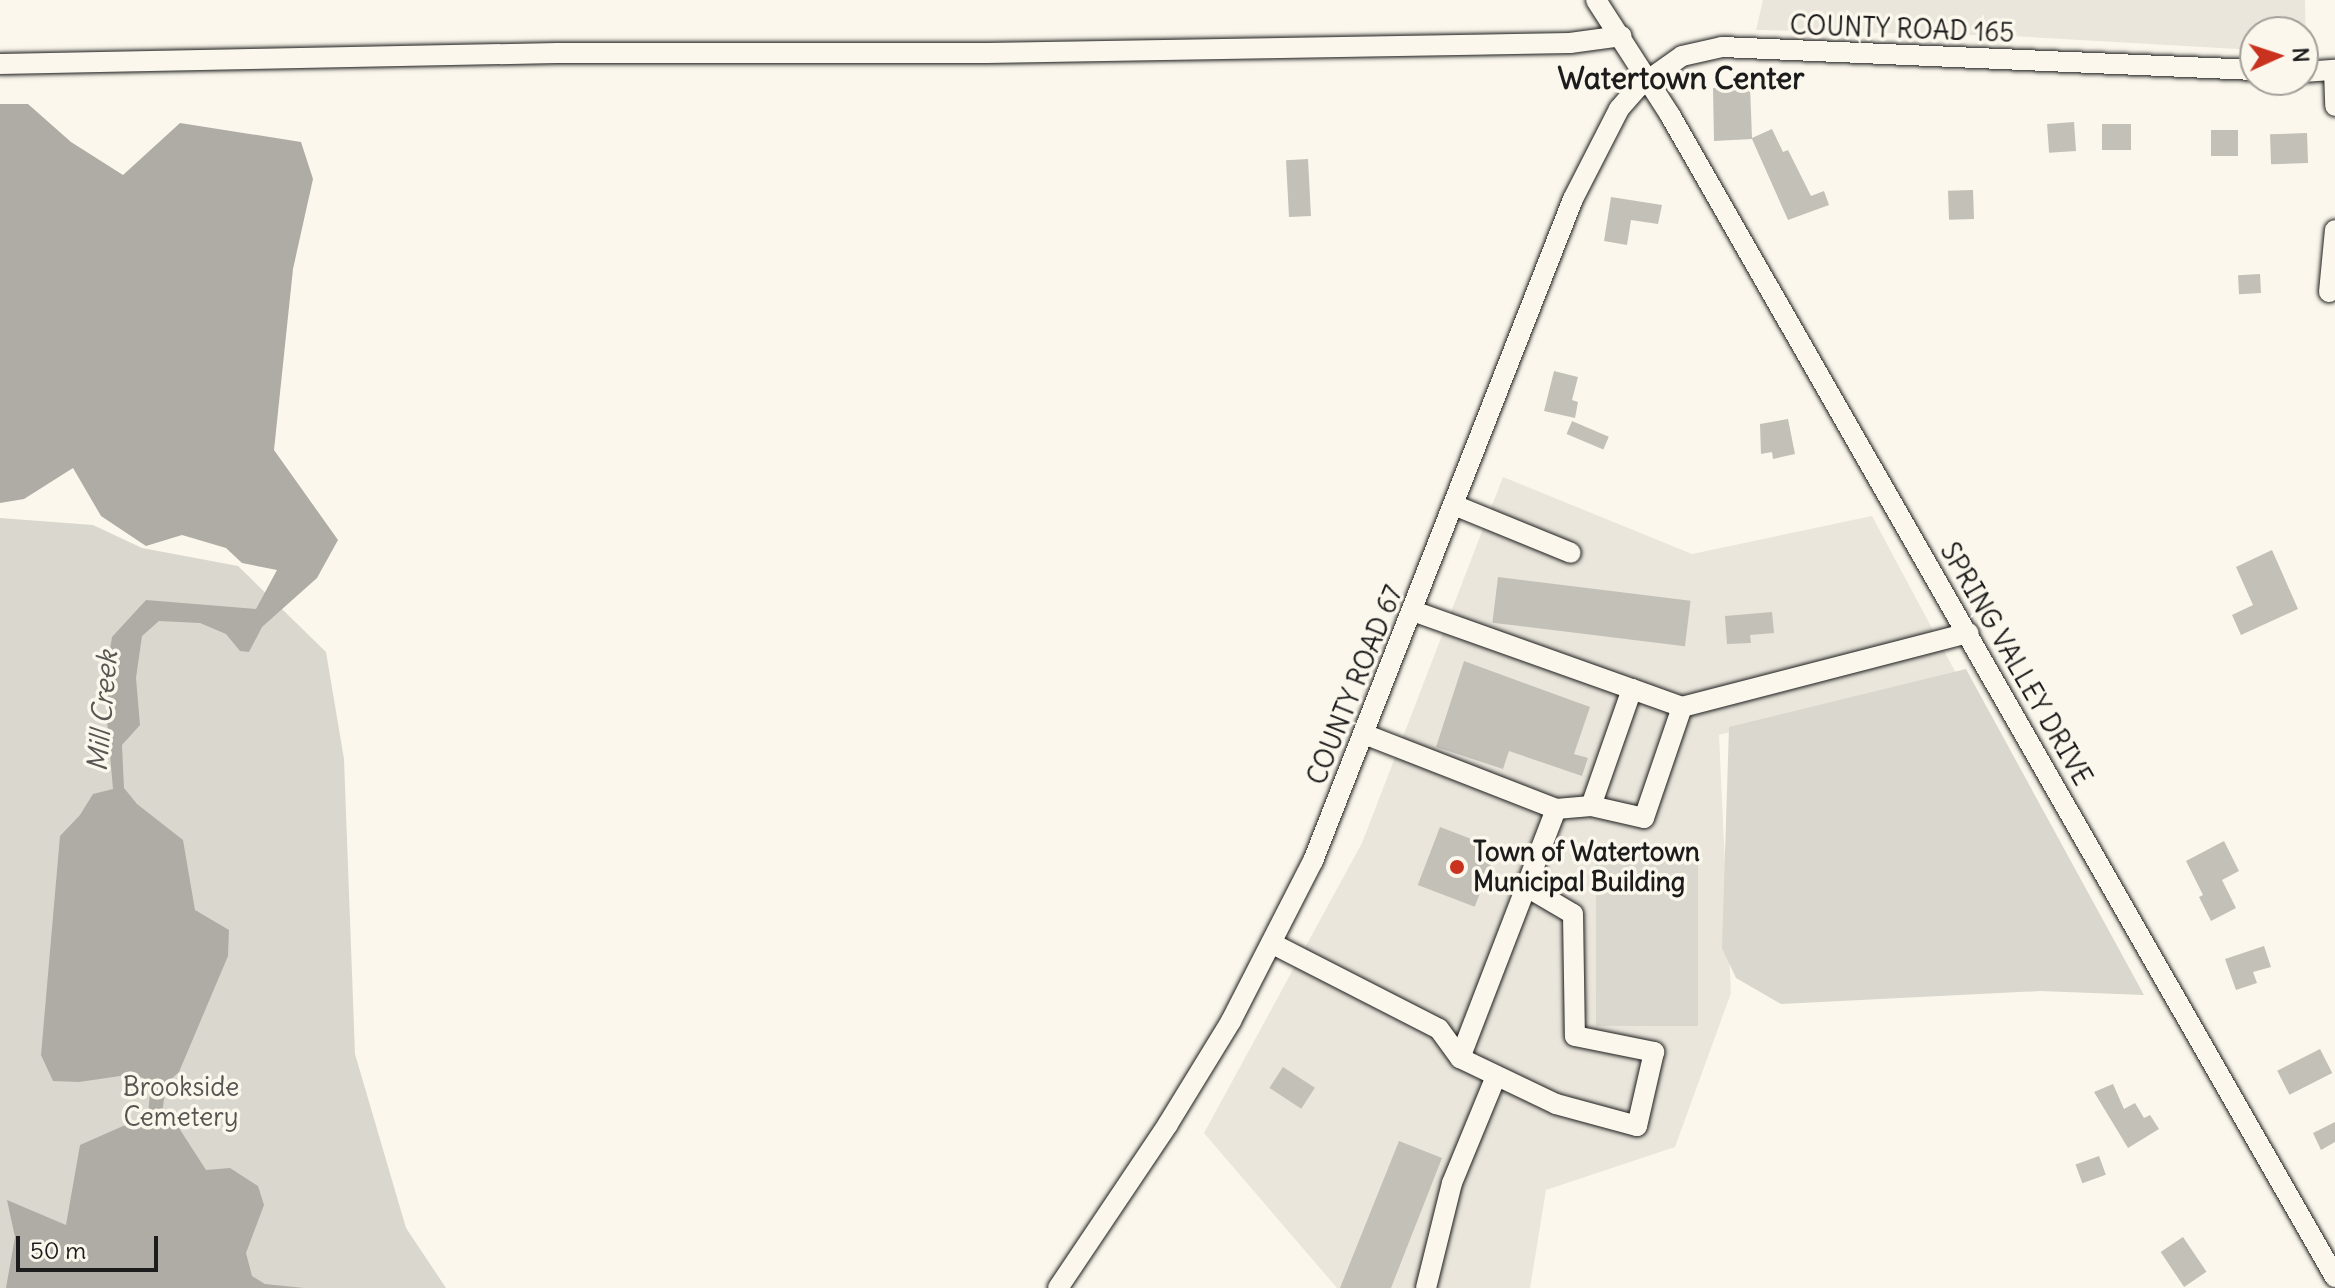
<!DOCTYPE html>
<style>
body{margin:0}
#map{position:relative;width:2335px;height:1288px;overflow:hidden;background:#fbf7ec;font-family:Delius,sans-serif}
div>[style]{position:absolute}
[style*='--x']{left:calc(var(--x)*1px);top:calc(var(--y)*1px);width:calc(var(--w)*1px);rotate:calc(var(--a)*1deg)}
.built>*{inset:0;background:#eae6dc}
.green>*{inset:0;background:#dad7ce;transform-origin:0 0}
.water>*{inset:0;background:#afaca5}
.building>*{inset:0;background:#c3c0b8;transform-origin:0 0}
.roads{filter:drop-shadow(0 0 2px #1c1c1c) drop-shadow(0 0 2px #1c1c1c)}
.minor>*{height:20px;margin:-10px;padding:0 10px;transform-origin:10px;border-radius:10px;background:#fbf7ec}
.dots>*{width:22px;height:22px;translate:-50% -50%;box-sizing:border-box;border:4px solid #fbf7ec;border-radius:50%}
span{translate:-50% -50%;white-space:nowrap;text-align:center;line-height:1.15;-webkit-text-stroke:7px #fbf7ec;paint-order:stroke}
.street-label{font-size:26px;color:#1c1c1c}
.poi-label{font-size:26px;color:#1c1c1c;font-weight:700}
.left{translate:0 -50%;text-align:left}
.park-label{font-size:26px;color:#555451}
.water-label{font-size:28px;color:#575653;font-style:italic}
.quarter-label{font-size:30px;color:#1c1c1c;font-weight:700}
.north{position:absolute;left:2239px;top:16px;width:80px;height:80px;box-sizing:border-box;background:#fbf7ec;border:2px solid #a29f99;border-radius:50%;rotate:87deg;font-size:22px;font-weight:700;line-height:32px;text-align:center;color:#1c1c1c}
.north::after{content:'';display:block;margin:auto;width:28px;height:36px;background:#c8321e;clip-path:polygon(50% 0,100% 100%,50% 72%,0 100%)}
.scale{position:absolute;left:16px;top:1236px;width:142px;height:36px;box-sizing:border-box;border:4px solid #1c1c1c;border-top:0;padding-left:10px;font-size:24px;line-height:28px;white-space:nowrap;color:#1c1c1c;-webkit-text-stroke:6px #fbf7ec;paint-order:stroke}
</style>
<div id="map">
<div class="built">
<i style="clip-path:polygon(1763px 0,2305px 0,2306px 53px,2303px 53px,2303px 32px,2255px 32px,2255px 50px,2011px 36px,1756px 30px)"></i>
<i style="clip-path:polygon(1503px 477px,1692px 554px,1872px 516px,1957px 675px,1719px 735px,1731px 993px,1675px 1147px,1546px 1190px,1530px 1288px,1337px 1288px,1204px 1133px,1362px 843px)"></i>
</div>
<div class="green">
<i style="clip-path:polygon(0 518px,93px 525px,142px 548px,238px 566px,326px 652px,344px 759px,355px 1054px,406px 1228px,446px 1288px,0 1288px)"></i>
<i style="clip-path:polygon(1966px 669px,2144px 995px,2040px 991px,1781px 1004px,1736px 978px,1722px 948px,1729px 727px)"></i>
<i style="left:1698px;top:844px;width:182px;height:102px;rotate:90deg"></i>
</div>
<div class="water">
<i style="clip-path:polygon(0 104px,28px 104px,71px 142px,123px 175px,180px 123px,301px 142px,313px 179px,293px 269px,274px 450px,338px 540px,317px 578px,262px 627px,249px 652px,240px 651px,226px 634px,200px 623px,159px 621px,142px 636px,136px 678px,140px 725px,122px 745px,124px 788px,137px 804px,183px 840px,195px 910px,229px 930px,228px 956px,179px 1072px,166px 1084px,162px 1114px,179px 1128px,206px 1170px,230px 1168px,258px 1186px,264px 1205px,246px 1253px,252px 1276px,265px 1284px,304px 1288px,6px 1288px,15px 1237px,7px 1200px,66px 1225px,80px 1145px,148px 1115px,151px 1082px,134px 1074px,79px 1082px,53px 1081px,41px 1055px,60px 836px,80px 815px,93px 794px,113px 789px,104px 686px,112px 637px,146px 600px,256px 609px,277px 570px,242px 563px,226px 548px,182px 535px,146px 546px,101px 516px,73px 468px,24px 499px,0 503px)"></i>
</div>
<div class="building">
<i style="clip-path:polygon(1750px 86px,1752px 138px,1772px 129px,1783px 152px,1788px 150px,1811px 196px,1824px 191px,1829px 205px,1788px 220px,1752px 139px,1714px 141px,1713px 88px)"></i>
<i style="left:2074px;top:122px;width:29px;height:27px;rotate:86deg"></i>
<i style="left:2131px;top:124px;width:26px;height:29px;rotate:90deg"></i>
<i style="left:2211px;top:130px;width:27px;height:26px"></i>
<i style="left:2307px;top:133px;width:30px;height:37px;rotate:88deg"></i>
<i style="left:1308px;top:159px;width:57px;height:22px;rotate:87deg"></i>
<i style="left:1973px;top:190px;width:29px;height:25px;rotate:88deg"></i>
<i style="clip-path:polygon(1611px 197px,1662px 205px,1658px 224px,1631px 220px,1627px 245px,1604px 241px)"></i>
<i style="left:2260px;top:274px;width:19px;height:22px;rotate:87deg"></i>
<i style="clip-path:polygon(1554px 371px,1578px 377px,1572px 400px,1578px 402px,1575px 418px,1544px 411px)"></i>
<i style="clip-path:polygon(1788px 419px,1795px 454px,1773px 459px,1772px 452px,1761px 454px,1760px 424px)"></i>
<i style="left:1572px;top:421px;width:40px;height:14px;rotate:23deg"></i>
<i style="clip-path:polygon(2272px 550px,2298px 609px,2241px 635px,2232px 615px,2253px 605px,2236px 567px)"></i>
<i style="left:1498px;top:577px;width:194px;height:46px;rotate:7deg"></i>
<i style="clip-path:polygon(1772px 612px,1774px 633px,1750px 635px,1751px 643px,1727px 644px,1725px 616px)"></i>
<i style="clip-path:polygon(1464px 661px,1590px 707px,1574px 754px,1588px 758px,1582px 776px,1509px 751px,1503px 769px,1436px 747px)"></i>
<i style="left:1440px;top:827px;width:61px;height:62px;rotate:21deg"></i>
<i style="clip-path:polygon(2224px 841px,2239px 871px,2222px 880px,2236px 908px,2211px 921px,2199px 897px,2203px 895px,2186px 861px)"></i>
<i style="clip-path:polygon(2264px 946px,2271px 967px,2253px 972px,2257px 983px,2236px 990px,2225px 959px)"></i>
<i style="left:2320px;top:1049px;width:27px;height:48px;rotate:63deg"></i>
<i style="left:1283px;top:1067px;width:38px;height:25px;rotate:33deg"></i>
<i style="clip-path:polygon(2113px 1084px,2124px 1109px,2135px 1103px,2144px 1118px,2150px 1115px,2159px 1129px,2128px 1148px,2094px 1092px)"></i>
<i style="clip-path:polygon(2335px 1122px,2335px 1142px,2321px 1150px,2313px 1133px)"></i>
<i style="clip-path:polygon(1399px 1141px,1442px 1158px,1391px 1288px,1340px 1288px)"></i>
<i style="left:2099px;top:1156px;width:20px;height:25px;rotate:70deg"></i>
<i style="left:2183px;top:1237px;width:42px;height:27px;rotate:56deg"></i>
</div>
<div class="roads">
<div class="minor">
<i style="--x:1596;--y:0;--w:137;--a:57.2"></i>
<i style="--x:1670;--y:115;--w:1339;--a:60.22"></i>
<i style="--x:0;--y:64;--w:557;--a:-1.13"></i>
<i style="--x:557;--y:53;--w:430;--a:0"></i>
<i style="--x:987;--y:53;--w:583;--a:-0.98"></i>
<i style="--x:1570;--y:43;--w:52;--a:-7.7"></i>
<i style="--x:2334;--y:70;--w:36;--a:88"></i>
<i style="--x:2303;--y:72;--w:32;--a:-4"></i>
<i style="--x:2329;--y:292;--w:62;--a:-84.5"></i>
<i style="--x:1454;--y:505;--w:126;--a:22.3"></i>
<i style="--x:1413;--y:611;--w:232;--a:19.6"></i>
<i style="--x:1632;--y:689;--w:53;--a:19.8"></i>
<i style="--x:1682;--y:707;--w:117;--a:108.9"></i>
<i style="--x:1644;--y:818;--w:54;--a:-167.2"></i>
<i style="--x:1591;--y:806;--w:124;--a:-70.7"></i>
<i style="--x:1682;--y:707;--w:296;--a:-14.5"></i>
<i style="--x:1364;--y:734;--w:206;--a:21.3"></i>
<i style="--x:1556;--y:809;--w:35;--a:-5"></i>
<i style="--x:1527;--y:887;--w:53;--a:30.4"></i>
<i style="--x:1573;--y:914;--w:122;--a:89.1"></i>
<i style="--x:1575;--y:1036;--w:81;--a:11.4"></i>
<i style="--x:1654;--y:1052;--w:76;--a:102.9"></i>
<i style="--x:1637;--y:1126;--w:84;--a:-164.8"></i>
<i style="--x:1556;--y:1104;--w:106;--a:-154.4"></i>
<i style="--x:1460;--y:1058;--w:267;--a:-68.9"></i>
<i style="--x:1273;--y:944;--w:186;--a:27.1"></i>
<i style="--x:1439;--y:1029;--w:36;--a:54"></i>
<i style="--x:1058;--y:1288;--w:197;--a:-56.1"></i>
<i style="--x:1168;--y:1124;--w:121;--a:-58.5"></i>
<i style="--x:1231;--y:1021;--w:180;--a:-62.9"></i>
<i style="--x:1313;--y:861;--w:711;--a:-68.56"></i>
<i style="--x:1573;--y:199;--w:101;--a:-62.9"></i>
<i style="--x:1619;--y:109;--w:28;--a:-49"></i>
<i style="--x:1637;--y:88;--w:55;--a:-35.4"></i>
<i style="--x:1682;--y:56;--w:41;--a:-12.7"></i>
<i style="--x:1722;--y:47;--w:533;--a:2.47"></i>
<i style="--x:1426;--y:1288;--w:108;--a:-76.1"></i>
<i style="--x:1452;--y:1183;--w:116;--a:-67.6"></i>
</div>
</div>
<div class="dots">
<i style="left:1457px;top:867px;background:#c8321e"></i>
</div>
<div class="street-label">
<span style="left:1902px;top:29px;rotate:2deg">COUNTY ROAD 165</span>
<span style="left:2016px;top:664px;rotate:60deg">SPRING VALLEY DRIVE</span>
<span style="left:1355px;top:685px;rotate:-68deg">COUNTY ROAD 67</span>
</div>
<div class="poi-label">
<span class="left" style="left:1473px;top:867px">Town of Watertown<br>Municipal Building</span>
</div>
<div class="park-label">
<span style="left:181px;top:1102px">Brookside<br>Cemetery</span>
</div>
<div class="water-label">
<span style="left:102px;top:711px;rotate:-85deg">Mill Creek</span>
</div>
<div class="quarter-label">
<span style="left:1681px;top:78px">Watertown Center</span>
</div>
<div class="north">N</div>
<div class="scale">50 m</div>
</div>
